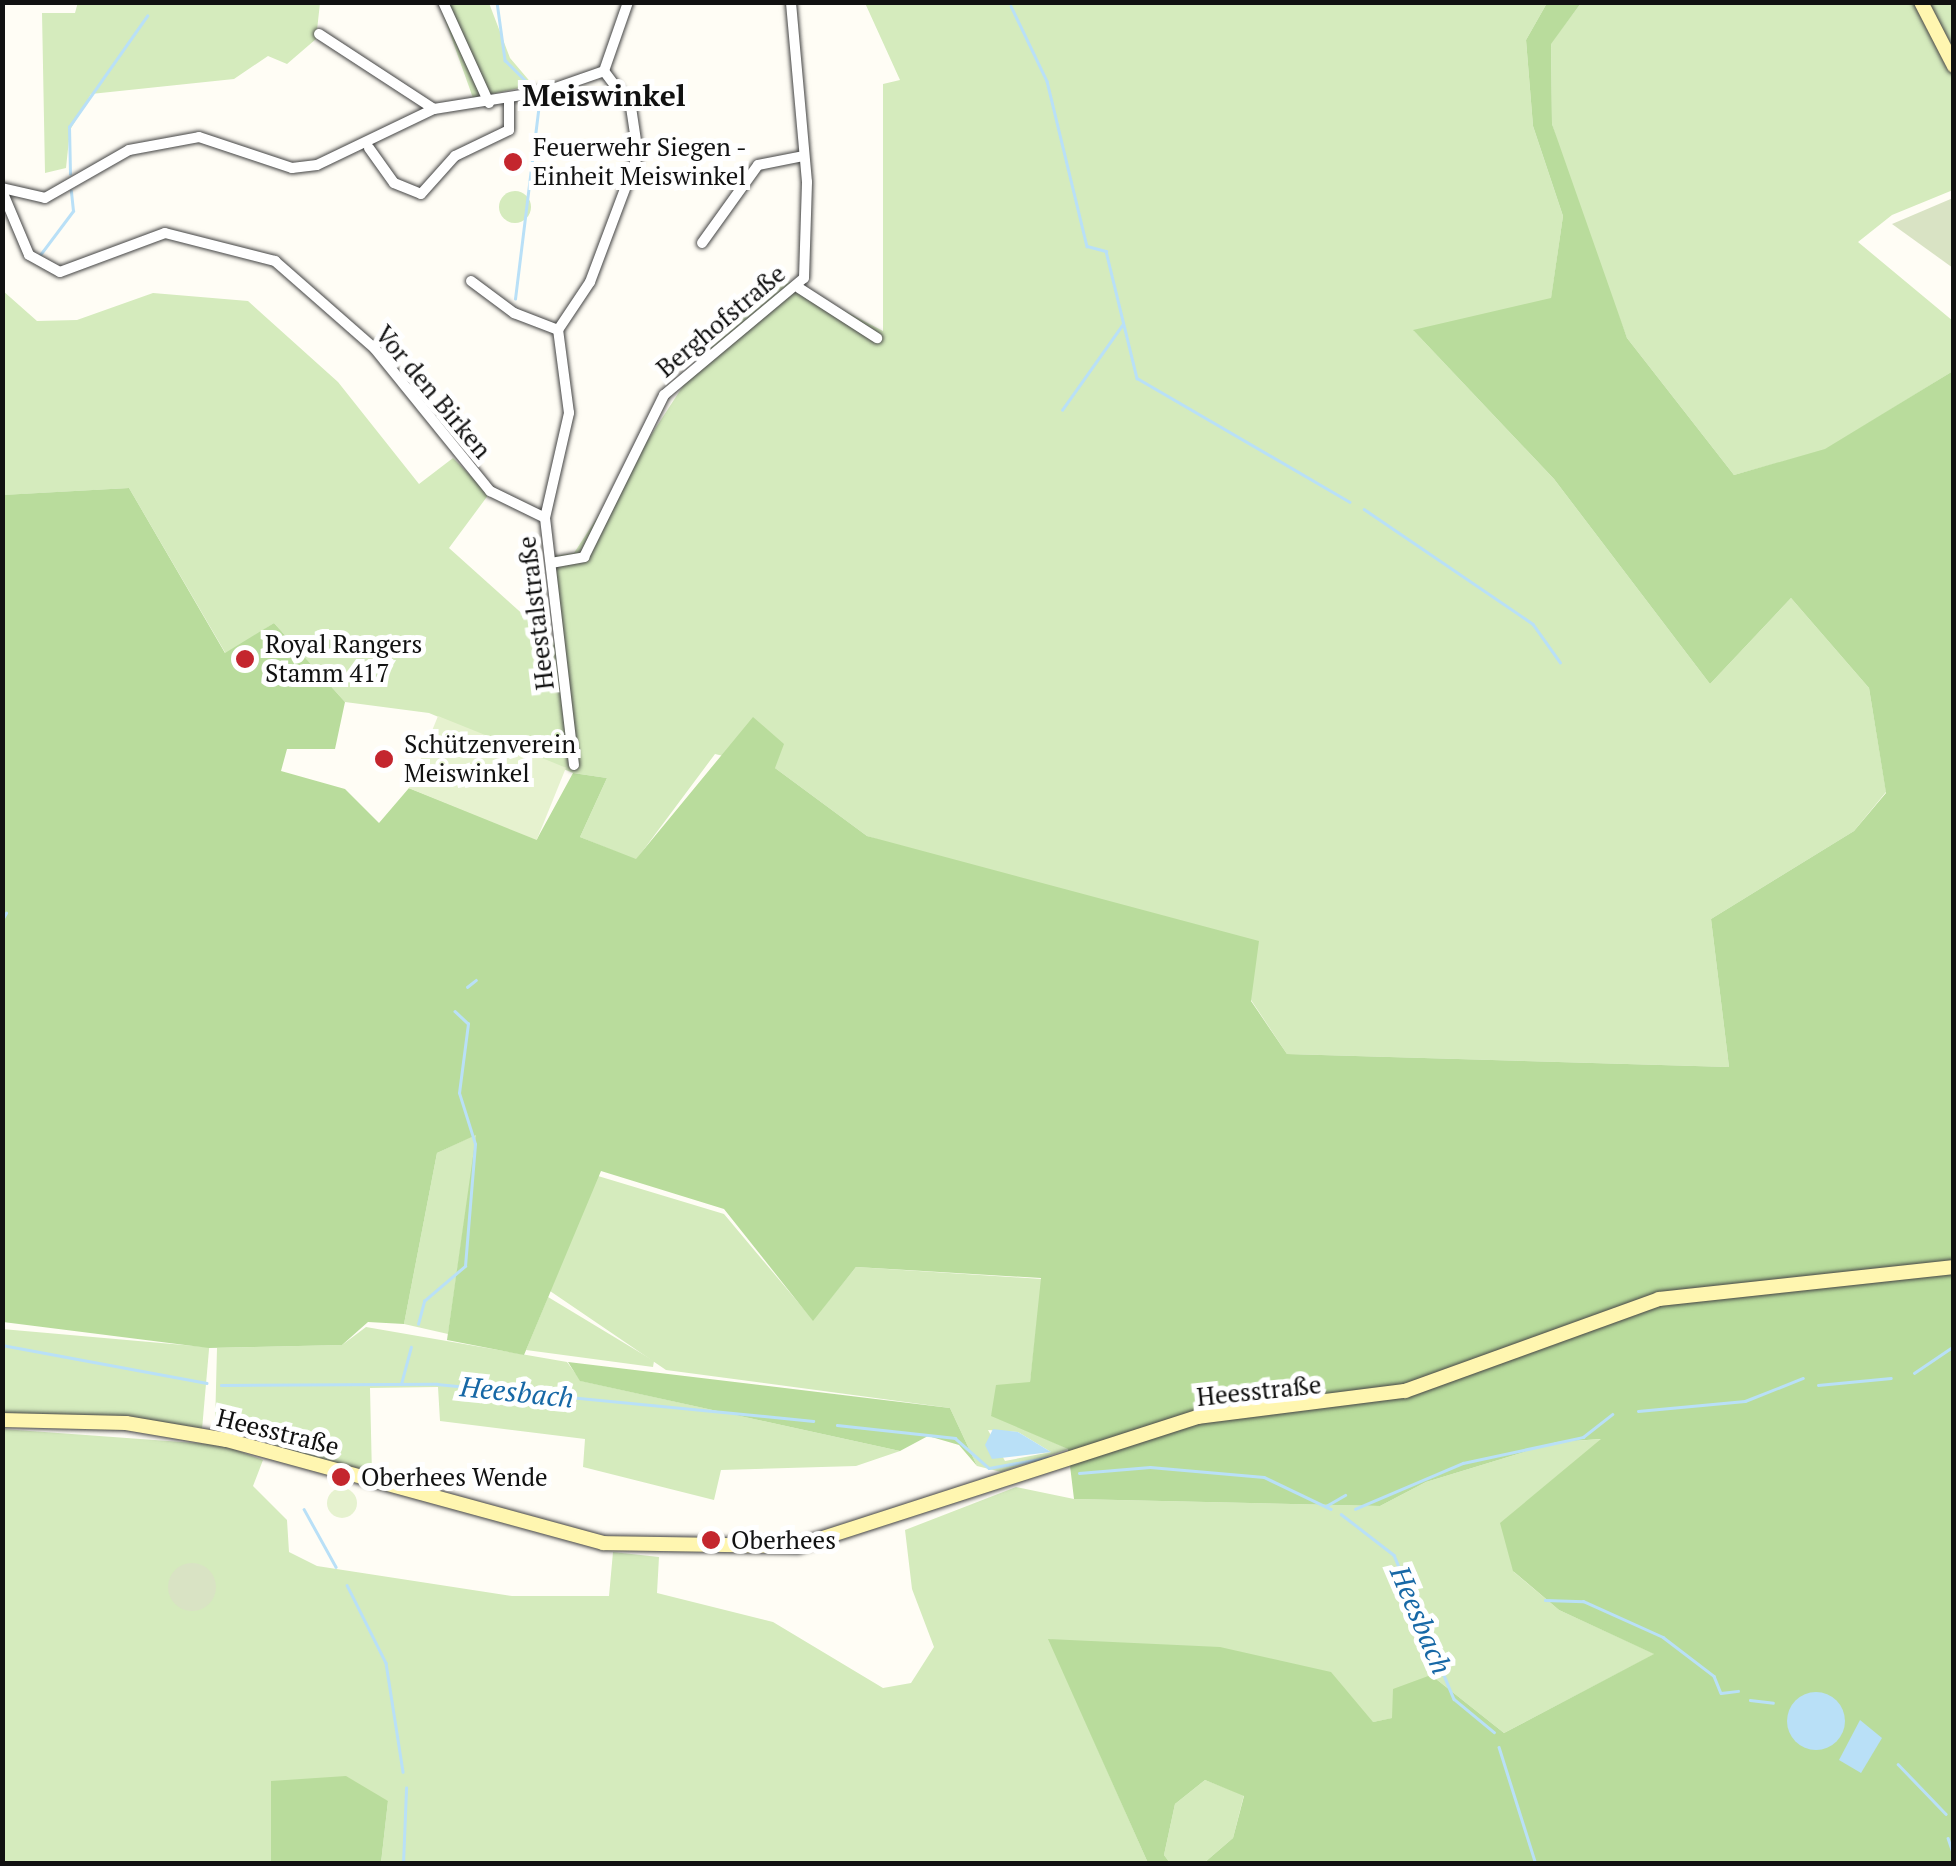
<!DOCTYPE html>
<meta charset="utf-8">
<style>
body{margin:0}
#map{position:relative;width:1956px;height:1866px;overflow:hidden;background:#fffdf5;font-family:"PT Serif",serif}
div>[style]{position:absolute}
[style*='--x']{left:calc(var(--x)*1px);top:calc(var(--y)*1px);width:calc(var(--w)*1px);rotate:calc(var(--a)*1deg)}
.green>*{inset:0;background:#d5ebbd;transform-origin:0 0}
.round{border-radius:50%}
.forest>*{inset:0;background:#b9dc9c}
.cemetery>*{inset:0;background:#d9e3c4}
.pitch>*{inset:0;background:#e6f2cf;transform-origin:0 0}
.water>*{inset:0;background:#b9e0f7}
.stream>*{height:2.5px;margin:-1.25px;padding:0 1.25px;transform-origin:1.25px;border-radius:1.25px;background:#b9e0f7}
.roads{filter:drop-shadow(0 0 2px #444) drop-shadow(0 0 2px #444)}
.street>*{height:10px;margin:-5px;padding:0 5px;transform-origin:5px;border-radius:5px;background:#fff}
.secondary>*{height:14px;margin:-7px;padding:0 7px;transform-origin:7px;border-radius:7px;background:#fff6b0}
.dots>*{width:28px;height:28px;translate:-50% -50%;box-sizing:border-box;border:5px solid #fff;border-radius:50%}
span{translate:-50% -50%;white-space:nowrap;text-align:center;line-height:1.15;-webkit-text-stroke:10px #fff;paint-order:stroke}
.poi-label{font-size:25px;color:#111}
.left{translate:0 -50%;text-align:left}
.street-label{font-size:25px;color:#111}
.water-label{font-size:28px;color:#1768a6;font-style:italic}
.quarter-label{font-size:30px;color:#111;font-weight:700}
.frame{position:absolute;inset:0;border:5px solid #111;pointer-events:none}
</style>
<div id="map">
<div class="green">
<i style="clip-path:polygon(78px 2px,320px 3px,316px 39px,287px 64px,268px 56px,234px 79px,91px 94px,70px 130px,66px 168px,45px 173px,42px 13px,75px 13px)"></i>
<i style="clip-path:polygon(439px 3px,489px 3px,510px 58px,533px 85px,473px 98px)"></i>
<i style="clip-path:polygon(865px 3px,1547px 3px,1526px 40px,1533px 126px,1563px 216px,1551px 299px,1414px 331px,1554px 479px,1710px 684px,1791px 598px,1869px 688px,1886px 792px,1854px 831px,1711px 919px,1729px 1067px,1287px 1054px,1251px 1000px,978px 872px,867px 836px,775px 768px,715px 754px,636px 860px,580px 837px,607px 778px,573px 773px,429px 713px,345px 702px,274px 623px,226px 654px,129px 488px,3px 495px,2px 290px,37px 321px,77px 320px,153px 293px,248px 301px,338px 382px,419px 484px,453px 458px,489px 494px,449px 548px,556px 644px,554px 556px,574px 553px,715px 337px,786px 280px,883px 331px,883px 84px,900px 80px)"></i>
<i style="clip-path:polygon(1581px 3px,1953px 3px,1953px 190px,1892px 215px,1858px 242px,1953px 321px,1953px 371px,1825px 450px,1734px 475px,1627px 338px,1576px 204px,1552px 124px,1551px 43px)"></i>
<i class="round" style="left:499px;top:191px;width:32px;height:32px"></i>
<i style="clip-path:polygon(477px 1134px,448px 1334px,404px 1324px,437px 1153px)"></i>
<i style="clip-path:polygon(evenodd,598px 1176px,724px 1214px,813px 1320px,856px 1267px,1042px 1279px,1030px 1383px,991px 1415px,1069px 1449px,1001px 1472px,977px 1466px,950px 1408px,666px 1370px,550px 1291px,598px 1176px,988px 1430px,1018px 1432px,1051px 1452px,1005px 1461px,988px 1430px)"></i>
<i style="clip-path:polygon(548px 1297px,654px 1361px,653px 1367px,526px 1350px)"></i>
<i style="clip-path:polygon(366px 1327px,567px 1362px,581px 1381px,900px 1451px,856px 1466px,721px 1470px,714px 1500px,583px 1467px,585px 1439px,440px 1421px,438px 1387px,370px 1388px,372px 1476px,215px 1426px,217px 1348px,342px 1345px)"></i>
<i style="left:2px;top:1329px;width:208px;height:86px;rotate:5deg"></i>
<i style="clip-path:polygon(3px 1429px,223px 1445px,263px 1460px,253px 1486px,287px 1520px,289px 1552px,317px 1566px,512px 1596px,609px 1596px,613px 1552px,659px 1557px,657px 1593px,773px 1622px,883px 1688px,911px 1683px,934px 1647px,912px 1589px,905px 1530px,1016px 1487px,1074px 1499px,1380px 1506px,1426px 1482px,1557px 1442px,1603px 1439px,1501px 1523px,1514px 1572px,1559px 1610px,1655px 1654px,1504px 1733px,1431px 1675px,1393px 1718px,1373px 1722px,1049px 1639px,1148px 1863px,381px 1863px,388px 1801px,271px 1782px,271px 1863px,3px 1864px)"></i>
<i style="clip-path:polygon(1205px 1780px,1244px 1795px,1233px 1838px,1204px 1863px,1170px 1863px,1164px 1855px,1175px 1804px)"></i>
</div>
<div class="forest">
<i style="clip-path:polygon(1547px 3px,1581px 3px,1551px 44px,1552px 124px,1627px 338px,1734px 475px,1825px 449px,1953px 371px,1953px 1863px,1204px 1863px,1233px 1838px,1244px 1796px,1205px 1780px,1175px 1804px,1164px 1855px,1170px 1863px,1148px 1863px,1048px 1639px,1220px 1647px,1331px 1672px,1373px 1722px,1392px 1718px,1393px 1689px,1431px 1675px,1504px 1733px,1654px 1654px,1559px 1610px,1513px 1571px,1500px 1523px,1601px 1439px,1557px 1442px,1426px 1482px,1380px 1506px,1074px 1499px,1068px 1449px,991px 1416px,996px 1385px,1030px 1382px,1041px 1278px,856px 1267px,813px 1321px,724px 1209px,601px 1171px,524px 1355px,447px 1340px,476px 1135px,437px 1153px,404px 1324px,368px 1322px,342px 1345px,209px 1348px,3px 1322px,2px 495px,129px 488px,225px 653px,274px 623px,345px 702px,335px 749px,287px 749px,281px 771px,345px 789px,379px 823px,409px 788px,537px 839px,573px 773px,607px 778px,580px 837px,636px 859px,753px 717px,784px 744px,775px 768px,867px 836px,1259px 941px,1251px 1001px,1287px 1054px,1729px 1067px,1711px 919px,1854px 831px,1886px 793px,1869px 688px,1791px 598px,1710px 684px,1554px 479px,1413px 330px,1551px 298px,1563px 216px,1533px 126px,1526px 40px)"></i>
<i style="clip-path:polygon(568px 1362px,950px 1408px,977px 1466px,959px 1445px,928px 1436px,900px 1451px,580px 1381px)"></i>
<i style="clip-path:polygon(346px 1776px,388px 1801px,381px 1863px,271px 1863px,271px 1781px)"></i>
</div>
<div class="cemetery">
<i style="clip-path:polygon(1953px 198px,1953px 268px,1892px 224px)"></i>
<i class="round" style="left:168px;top:1563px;width:48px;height:48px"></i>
</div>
<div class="pitch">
<i style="left:438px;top:716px;width:138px;height:78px;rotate:22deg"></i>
<i class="round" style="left:327px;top:1488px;width:30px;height:30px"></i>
</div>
<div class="water">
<i style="clip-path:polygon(993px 1429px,1018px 1432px,1051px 1452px,992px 1459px,985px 1445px)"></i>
<i class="round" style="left:1787px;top:1692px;width:58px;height:58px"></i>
<i style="clip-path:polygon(1860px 1720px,1882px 1738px,1861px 1773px,1839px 1760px)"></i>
</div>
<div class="stream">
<i style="--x:497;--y:2;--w:59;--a:82.1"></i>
<i style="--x:505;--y:60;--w:35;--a:45"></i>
<i style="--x:1011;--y:6;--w:83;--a:64.4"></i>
<i style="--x:1047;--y:81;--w:170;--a:76.4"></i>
<i style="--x:1087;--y:246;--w:20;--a:15"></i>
<i style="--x:1106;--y:251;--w:131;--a:76.3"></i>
<i style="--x:1137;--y:378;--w:246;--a:30.2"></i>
<i style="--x:70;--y:174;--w:47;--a:-91.2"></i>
<i style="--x:69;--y:127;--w:136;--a:-54.9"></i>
<i style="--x:40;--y:255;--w:55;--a:-53.1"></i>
<i style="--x:73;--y:211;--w:20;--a:-96"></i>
<i style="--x:515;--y:299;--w:197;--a:-83"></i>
<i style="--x:1062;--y:410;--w:105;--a:-54.7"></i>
<i style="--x:1364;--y:509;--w:204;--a:34.2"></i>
<i style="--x:1533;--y:624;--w:47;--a:54.6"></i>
<i style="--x:2;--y:920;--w:8;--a:-60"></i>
<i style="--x:467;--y:987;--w:11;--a:-38"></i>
<i style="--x:418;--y:1324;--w:24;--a:-75"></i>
<i style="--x:424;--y:1301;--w:54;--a:-40.5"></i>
<i style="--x:465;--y:1266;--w:122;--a:-85.3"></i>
<i style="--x:475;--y:1144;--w:53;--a:-107.4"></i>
<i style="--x:459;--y:1093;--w:70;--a:-82.6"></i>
<i style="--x:468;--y:1024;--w:18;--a:-137"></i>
<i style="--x:2;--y:1345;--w:208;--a:10.5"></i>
<i style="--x:1914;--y:1373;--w:48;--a:-34"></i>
<i style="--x:401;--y:1384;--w:38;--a:-75"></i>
<i style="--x:221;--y:1385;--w:216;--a:-0.3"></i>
<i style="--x:437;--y:1384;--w:378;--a:5.6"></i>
<i style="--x:1818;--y:1385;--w:73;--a:-5.5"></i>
<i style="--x:1638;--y:1411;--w:107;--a:-5.3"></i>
<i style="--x:1745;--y:1401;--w:62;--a:-21.6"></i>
<i style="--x:837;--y:1425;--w:119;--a:6.3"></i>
<i style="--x:955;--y:1438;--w:45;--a:41.4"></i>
<i style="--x:989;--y:1468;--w:63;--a:-10.1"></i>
<i style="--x:1079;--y:1473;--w:71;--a:-4.8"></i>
<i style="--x:1150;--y:1467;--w:114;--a:5"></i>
<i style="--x:1264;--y:1477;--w:74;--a:25.5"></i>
<i style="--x:1326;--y:1506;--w:22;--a:-30"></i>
<i style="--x:304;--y:1509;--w:66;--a:61.1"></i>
<i style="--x:1355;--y:1509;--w:117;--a:-23.1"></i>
<i style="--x:1463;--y:1463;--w:123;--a:-12.2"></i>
<i style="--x:1583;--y:1437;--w:37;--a:-38"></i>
<i style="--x:1341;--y:1514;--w:67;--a:37.7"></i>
<i style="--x:1394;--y:1555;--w:156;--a:67.4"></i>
<i style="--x:1454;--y:1699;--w:52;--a:39.5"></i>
<i style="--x:347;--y:1585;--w:87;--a:63.4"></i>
<i style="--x:386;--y:1663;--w:110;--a:81.1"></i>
<i style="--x:1545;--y:1600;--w:38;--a:2"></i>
<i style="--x:1583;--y:1601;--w:88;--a:24.2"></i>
<i style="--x:1663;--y:1637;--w:64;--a:37.4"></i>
<i style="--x:1714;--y:1676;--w:18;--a:68"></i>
<i style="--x:1721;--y:1693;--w:17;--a:-7"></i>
<i style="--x:1750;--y:1700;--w:23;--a:7"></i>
<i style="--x:1499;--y:1747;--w:123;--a:72.5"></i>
<i style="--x:1898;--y:1764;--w:69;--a:46.2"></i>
<i style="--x:1948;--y:1838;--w:18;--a:71"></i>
<i style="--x:403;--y:1864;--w:76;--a:-87.7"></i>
</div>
<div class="roads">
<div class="street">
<i style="--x:443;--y:2;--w:111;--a:65.5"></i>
<i style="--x:319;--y:34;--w:137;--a:33.1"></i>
<i style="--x:369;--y:148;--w:43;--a:54.5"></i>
<i style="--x:394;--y:183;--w:29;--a:22"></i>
<i style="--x:421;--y:194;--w:51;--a:-48.2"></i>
<i style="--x:455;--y:156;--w:60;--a:-25.7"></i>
<i style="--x:509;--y:130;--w:30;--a:-90"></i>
<i style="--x:2;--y:188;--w:44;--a:13.1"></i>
<i style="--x:45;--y:198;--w:97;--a:-29.7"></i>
<i style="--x:129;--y:150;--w:71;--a:-10.5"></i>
<i style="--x:199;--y:137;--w:98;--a:18.4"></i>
<i style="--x:292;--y:168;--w:25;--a:-7"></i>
<i style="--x:317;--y:165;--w:130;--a:-25.6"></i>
<i style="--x:434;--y:109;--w:114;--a:-9.1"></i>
<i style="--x:547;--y:91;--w:60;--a:-19.3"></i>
<i style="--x:604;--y:71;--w:73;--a:-70.8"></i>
<i style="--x:2;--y:191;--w:69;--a:67.1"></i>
<i style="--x:29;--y:255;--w:35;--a:29"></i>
<i style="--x:60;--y:272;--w:112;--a:-20.4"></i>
<i style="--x:165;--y:233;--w:114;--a:14.3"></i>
<i style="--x:275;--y:261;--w:133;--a:41.3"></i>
<i style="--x:375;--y:349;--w:183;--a:51"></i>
<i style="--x:490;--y:491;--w:61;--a:26.1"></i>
<i style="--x:702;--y:243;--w:96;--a:-54.3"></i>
<i style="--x:758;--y:165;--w:47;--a:-11.1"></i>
<i style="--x:471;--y:281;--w:54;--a:36.7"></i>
<i style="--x:514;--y:313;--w:47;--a:21.1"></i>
<i style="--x:799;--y:288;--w:93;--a:32.7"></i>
<i style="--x:551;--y:563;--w:34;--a:-10"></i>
<i style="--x:584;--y:557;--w:181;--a:-63.7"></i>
<i style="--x:664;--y:395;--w:182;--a:-39.9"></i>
<i style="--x:804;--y:278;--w:96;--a:-88.2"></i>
<i style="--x:807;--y:182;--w:181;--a:-95.1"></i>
<i style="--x:574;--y:765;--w:249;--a:-96.7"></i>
<i style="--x:545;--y:518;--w:108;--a:-77.1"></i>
<i style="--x:569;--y:413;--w:84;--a:-97.5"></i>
<i style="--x:558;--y:330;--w:58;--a:-56.3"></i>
<i style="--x:590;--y:282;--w:137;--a:-69.4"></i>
<i style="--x:638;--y:154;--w:48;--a:-98.5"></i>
<i style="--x:631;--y:107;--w:45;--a:-126.9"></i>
</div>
<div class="secondary">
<i style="--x:1921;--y:2;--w:72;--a:62.7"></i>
<i style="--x:2;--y:1420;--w:124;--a:1.4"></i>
<i style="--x:126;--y:1423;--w:102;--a:9.6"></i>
<i style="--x:227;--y:1440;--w:390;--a:15.3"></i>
<i style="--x:603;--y:1543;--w:195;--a:0.9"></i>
<i style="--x:798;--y:1546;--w:420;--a:-17.9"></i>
<i style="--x:1198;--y:1417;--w:209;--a:-7.2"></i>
<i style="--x:1405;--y:1391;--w:270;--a:-19.9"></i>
<i style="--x:1659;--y:1299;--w:297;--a:-6.2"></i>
</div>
</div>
<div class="dots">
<i style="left:513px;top:162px;background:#c4262e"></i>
<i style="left:245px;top:659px;background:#c4262e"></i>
<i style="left:384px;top:759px;background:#c4262e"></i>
<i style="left:341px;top:1477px;background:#c4262e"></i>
<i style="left:711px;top:1540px;background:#c4262e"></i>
</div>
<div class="poi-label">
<span class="left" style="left:533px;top:162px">Feuerwehr Siegen -<br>Einheit Meiswinkel</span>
<span class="left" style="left:265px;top:659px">Royal Rangers<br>Stamm 417</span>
<span class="left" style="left:404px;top:759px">Schützenverein<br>Meiswinkel</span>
<span class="left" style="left:361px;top:1477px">Oberhees Wende</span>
<span class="left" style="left:731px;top:1540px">Oberhees</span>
</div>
<div class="street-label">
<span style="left:721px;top:321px;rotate:-40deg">Berghofstraße</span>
<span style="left:433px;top:392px;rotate:50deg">Vor den Birken</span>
<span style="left:536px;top:613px;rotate:-97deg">Heestalstraße</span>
<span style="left:1259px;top:1391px;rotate:-6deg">Heesstraße</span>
<span style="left:278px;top:1432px;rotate:14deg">Heesstraße</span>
</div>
<div class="water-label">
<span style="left:517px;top:1392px;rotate:6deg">Heesbach</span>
<span style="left:1421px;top:1620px;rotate:67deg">Heesbach</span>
</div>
<div class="quarter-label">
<span style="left:604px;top:95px">Meiswinkel</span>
</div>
<div class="frame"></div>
</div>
